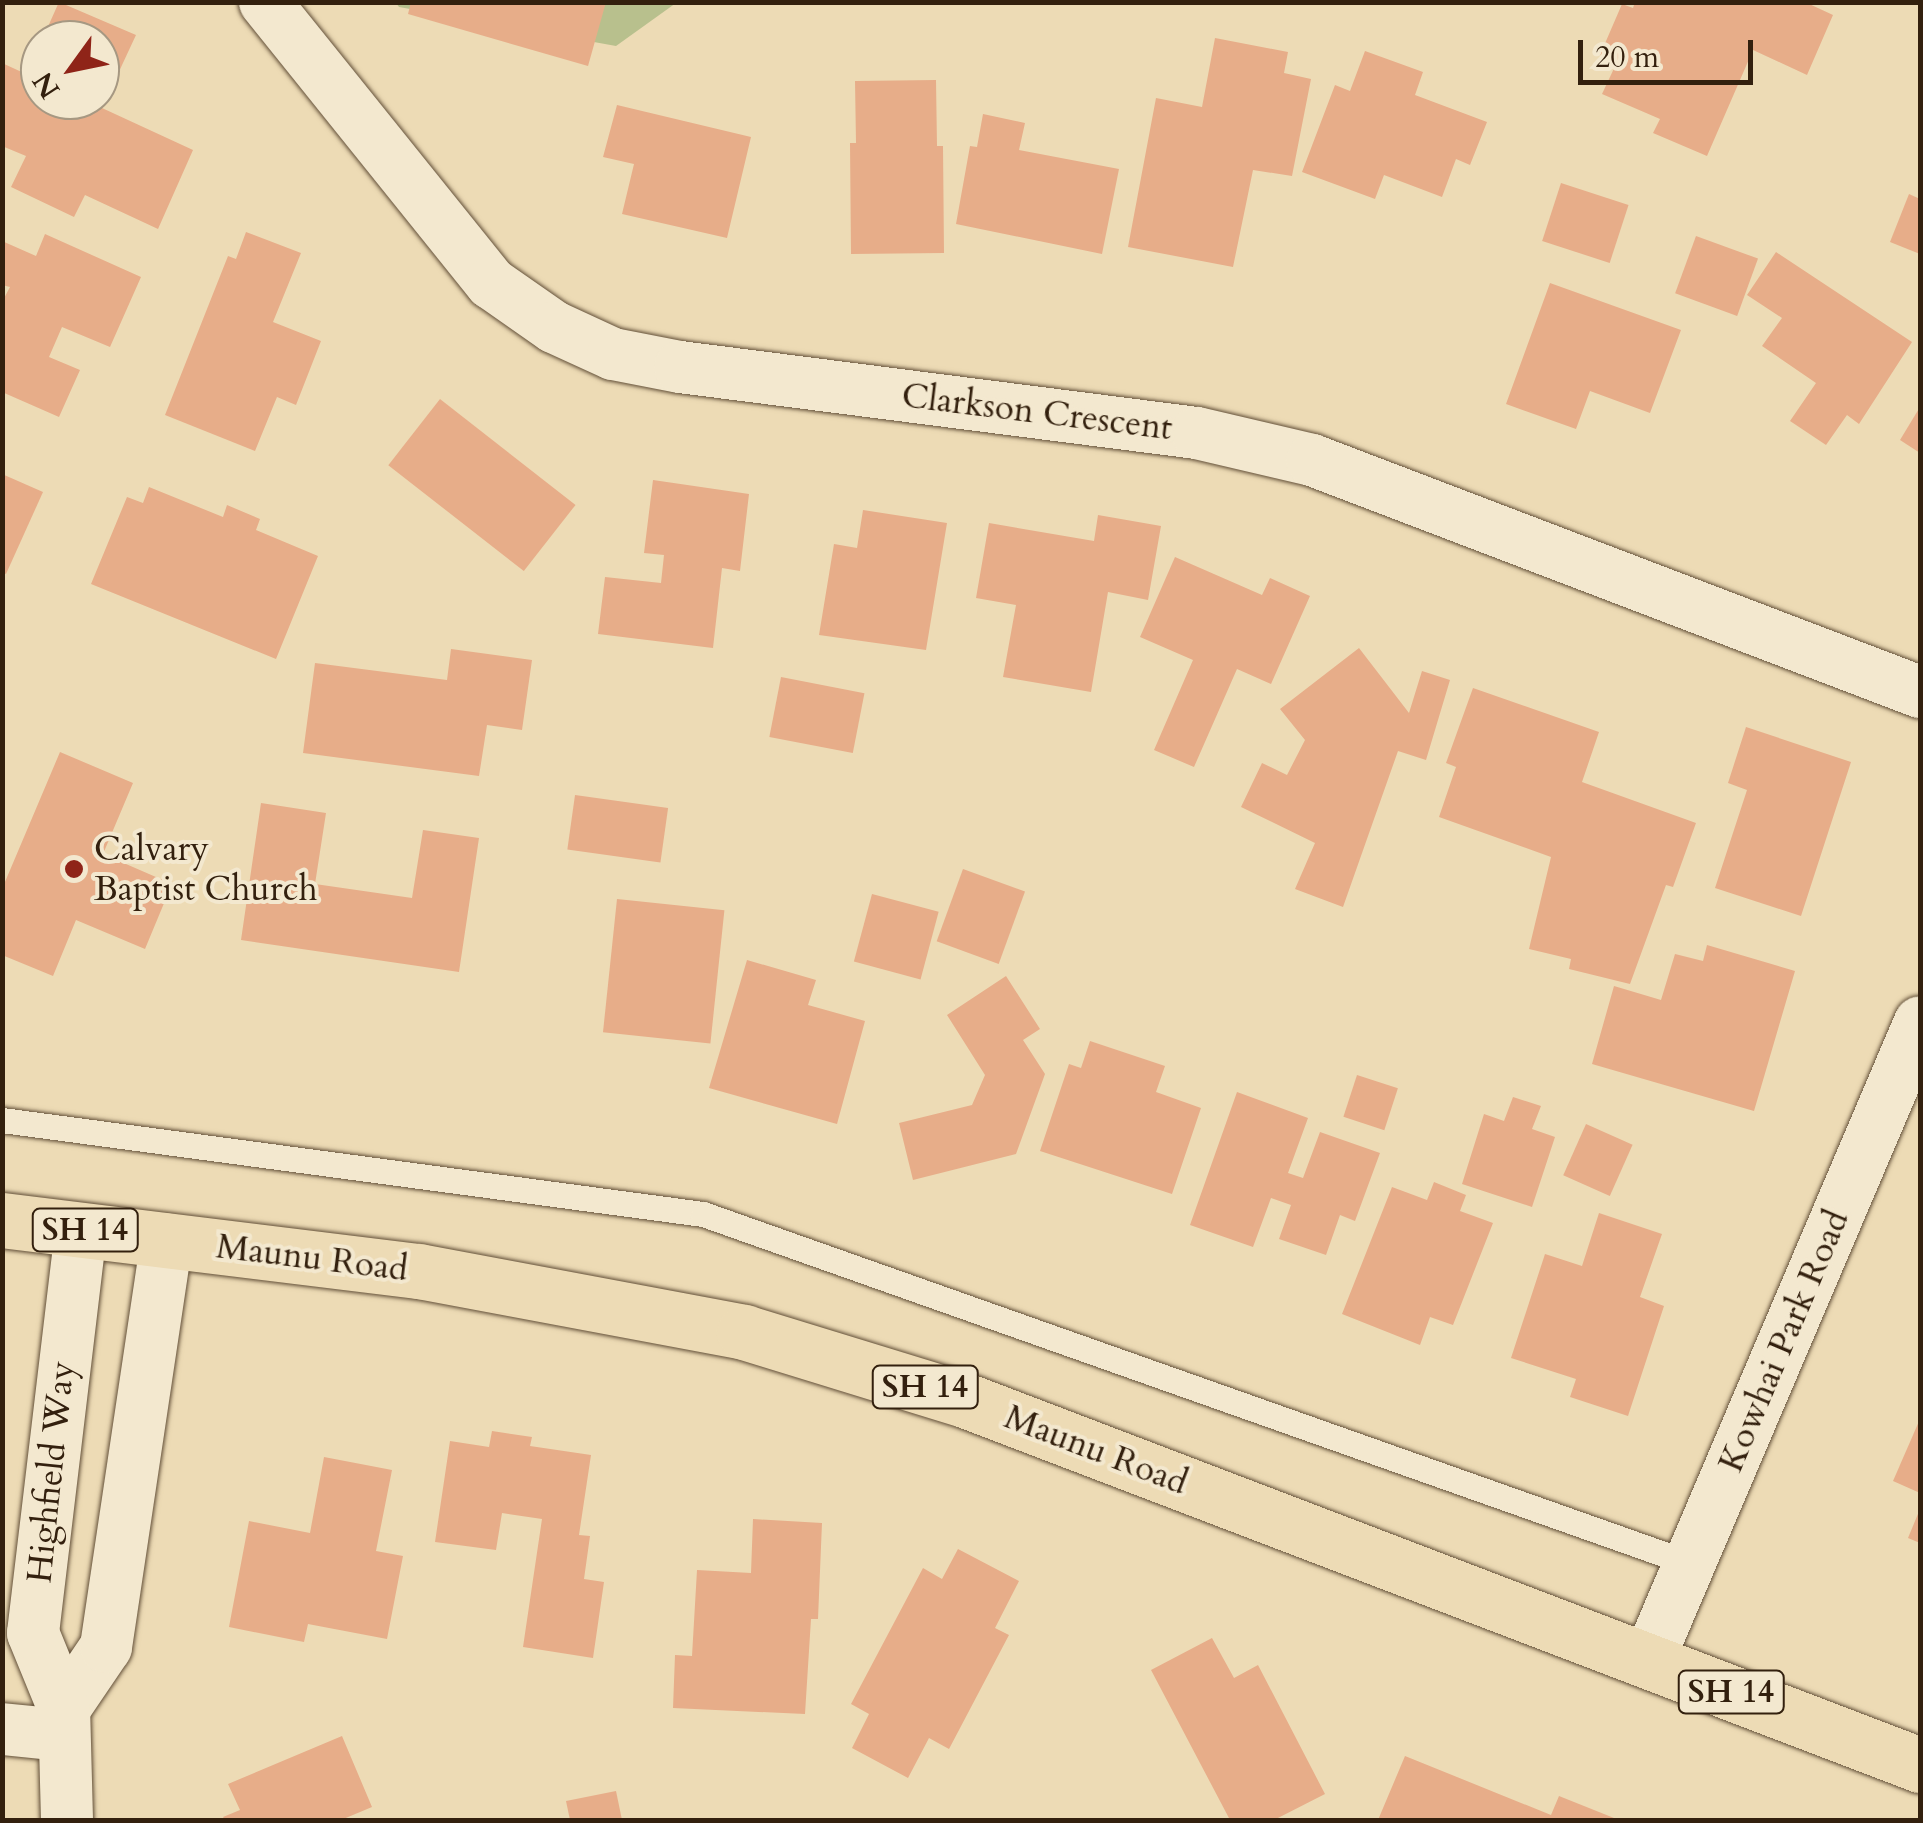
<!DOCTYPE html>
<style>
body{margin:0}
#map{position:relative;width:1923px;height:1823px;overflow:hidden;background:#eddbb5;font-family:Cardo,serif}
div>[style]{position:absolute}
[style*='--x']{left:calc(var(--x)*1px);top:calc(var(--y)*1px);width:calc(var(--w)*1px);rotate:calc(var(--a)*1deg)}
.green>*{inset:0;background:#b8c08d}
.building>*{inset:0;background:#e7ad89;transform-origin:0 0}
.roads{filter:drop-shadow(0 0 2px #624f38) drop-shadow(0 0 2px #624f38)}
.lane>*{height:25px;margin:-12.5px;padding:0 12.5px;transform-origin:12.5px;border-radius:12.5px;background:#f3e8cf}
.street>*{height:52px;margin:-26px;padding:0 26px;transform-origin:26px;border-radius:26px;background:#f3e8cf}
.primary>*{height:55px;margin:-27.5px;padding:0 27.5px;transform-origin:27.5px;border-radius:27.5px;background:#eddbb5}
.dots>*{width:28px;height:28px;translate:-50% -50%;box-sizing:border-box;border:5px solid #f3e8cf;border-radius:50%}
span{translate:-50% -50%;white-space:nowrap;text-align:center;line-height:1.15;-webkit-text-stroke:8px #f3e8cf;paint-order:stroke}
.shield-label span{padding:2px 8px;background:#f3e8cf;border:2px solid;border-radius:8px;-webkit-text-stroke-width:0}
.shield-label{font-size:32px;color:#33200e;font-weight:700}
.street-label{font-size:35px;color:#33200e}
.poi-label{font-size:35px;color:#33200e}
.left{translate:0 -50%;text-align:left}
.frame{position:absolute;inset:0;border:5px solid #33200e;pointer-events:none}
.north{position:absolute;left:20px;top:20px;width:100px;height:100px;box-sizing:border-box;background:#f3e8cf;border:2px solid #a69882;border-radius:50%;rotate:237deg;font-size:28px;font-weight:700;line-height:40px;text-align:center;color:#33200e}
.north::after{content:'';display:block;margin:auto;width:35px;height:45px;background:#8f2418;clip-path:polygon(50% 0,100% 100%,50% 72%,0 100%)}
.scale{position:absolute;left:1578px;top:40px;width:175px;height:45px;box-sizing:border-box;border:5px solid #33200e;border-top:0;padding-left:12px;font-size:30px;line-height:35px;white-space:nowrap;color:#33200e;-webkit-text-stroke:8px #f3e8cf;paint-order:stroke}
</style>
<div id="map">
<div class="green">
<i style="clip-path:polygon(396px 3px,676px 3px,616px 46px,399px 7px)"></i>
</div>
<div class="building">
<i style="clip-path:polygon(59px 2px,136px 35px,102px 108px,193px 150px,158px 229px,85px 195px,74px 217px,11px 187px,26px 156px,2px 146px,2px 63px,26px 74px,40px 43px,40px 100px,100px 100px,100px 40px,42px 40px)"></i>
<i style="clip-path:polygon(411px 2px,606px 2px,588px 66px,408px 14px)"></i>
<i style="clip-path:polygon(1635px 2px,1805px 2px,1833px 15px,1807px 75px,1753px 50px,1707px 156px,1653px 133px,1660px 119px,1602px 94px,1617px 62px,1600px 55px,1622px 4px,1633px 8px)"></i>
<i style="clip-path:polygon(1215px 38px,1288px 52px,1284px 73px,1311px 79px,1292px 176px,1253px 170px,1233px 267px,1128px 247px,1156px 98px,1202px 107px)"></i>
<i style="clip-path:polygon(1365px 51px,1423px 72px,1415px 95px,1487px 122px,1470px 165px,1456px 159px,1442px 197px,1384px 175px,1375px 199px,1302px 172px,1335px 85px,1350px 91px)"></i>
<i style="clip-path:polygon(936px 80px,937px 146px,943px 146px,944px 253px,851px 254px,850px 143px,856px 143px,855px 81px)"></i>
<i style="clip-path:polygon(617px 105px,751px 137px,727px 238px,622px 214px,634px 164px,603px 157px)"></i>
<i style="clip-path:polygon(983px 114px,1025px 123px,1019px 150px,1119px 169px,1102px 254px,956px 224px,970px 146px,977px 147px)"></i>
<i style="left:1561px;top:183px;width:71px;height:61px;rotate:18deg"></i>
<i style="clip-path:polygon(1909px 194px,1920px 199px,1920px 254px,1890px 242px)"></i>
<i style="clip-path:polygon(246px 232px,301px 253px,273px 322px,321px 341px,296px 405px,277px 397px,255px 451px,165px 415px,228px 256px,236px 259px)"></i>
<i style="clip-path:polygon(45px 234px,141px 277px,110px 347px,62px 327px,49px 357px,80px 370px,59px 417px,2px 392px,2px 302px,10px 287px,2px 285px,2px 241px,36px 256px)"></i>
<i style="left:1696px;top:236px;width:66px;height:61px;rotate:20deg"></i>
<i style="clip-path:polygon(1776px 252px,1912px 342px,1859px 424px,1847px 415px,1826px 445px,1790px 421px,1816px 383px,1762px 346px,1782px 318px,1747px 295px)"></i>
<i style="clip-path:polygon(1550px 283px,1681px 330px,1650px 413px,1590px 391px,1576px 429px,1506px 404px)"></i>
<i style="left:440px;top:399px;width:172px;height:84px;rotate:38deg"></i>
<i style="clip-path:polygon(1920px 407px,1920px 453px,1900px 440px)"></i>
<i style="clip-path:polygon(2px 474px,43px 492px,6px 574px,2px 572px)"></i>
<i style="clip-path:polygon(653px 480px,749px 494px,740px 571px,722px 568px,713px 648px,598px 634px,605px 577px,661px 583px,664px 555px,644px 553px)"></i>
<i style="clip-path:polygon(149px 487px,223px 517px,227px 505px,260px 519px,256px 530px,318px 556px,276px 659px,91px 584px,127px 497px,143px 503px)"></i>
<i style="clip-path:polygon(863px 510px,947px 523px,926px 650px,819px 635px,834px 544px,857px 548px)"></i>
<i style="clip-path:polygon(1098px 515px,1161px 526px,1148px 600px,1108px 592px,1091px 692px,1003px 677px,1016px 605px,976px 598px,989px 523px,1094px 541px)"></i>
<i style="clip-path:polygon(1175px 557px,1262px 595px,1270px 578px,1310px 596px,1271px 684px,1237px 669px,1194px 767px,1154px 750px,1193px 660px,1140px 637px)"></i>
<i style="clip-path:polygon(1359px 648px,1409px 713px,1422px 671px,1450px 680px,1426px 760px,1398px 751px,1343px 907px,1295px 889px,1315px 843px,1241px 807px,1262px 763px,1287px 775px,1305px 740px,1280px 709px)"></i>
<i style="clip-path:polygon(451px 649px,532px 660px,522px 730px,487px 725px,479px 776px,303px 753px,315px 663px,447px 680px)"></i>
<i style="left:781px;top:677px;width:85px;height:61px;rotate:11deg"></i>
<i style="clip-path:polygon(1473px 688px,1599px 732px,1582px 782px,1696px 823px,1673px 887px,1666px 885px,1630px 984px,1569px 969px,1571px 959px,1529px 949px,1551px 857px,1439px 817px,1456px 767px,1446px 763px)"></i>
<i style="clip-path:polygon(1746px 727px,1851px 762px,1801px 916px,1715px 888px,1747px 790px,1728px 783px)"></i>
<i style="clip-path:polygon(60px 752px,133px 783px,103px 854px,172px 884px,145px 949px,76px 920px,53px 976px,2px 955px,2px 889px)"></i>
<i style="left:575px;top:795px;width:94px;height:55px;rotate:8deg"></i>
<i style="clip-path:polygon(261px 803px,326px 813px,315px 884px,412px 898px,423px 830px,479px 838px,459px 972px,241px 940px)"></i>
<i style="left:963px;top:869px;width:66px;height:77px;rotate:20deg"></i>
<i style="left:872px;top:894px;width:69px;height:70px;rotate:15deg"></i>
<i style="left:617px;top:899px;width:108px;height:134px;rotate:6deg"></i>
<i style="clip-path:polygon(1707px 945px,1795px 971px,1754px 1111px,1592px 1064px,1614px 986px,1661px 1000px,1675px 954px,1703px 961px)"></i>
<i style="clip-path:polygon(747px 960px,816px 980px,808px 1005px,865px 1021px,837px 1124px,709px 1088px)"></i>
<i style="clip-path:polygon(1006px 976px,1040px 1029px,1023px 1040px,1045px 1074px,1016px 1154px,913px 1180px,899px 1123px,972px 1105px,985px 1075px,947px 1015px)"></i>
<i style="clip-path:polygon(1090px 1041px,1165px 1066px,1156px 1092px,1201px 1108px,1172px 1194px,1040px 1151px,1069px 1064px,1081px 1068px)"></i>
<i style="left:1357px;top:1075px;width:43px;height:44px;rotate:18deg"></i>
<i style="clip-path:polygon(1237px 1092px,1308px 1118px,1288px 1173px,1303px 1178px,1320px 1132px,1380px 1153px,1355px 1221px,1340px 1215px,1326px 1255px,1279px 1239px,1291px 1205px,1271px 1198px,1253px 1247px,1190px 1225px)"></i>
<i style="clip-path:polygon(1513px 1097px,1541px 1106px,1532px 1129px,1555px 1137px,1532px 1207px,1462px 1184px,1484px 1114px,1504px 1121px)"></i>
<i style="left:1586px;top:1124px;width:51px;height:56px;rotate:24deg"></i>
<i style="clip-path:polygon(1434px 1182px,1466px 1195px,1460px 1211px,1493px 1223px,1453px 1325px,1430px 1317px,1420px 1345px,1342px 1314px,1392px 1187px,1427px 1200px)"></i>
<i style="clip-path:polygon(1599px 1213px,1662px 1234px,1640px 1297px,1664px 1306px,1628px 1416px,1570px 1397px,1576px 1379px,1511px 1358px,1545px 1254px,1582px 1266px)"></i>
<i style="clip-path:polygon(1920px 1419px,1920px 1493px,1893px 1481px)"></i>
<i style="clip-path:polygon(492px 1431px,532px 1437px,530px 1446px,591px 1455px,579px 1535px,590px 1536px,584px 1579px,604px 1582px,593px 1658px,523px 1647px,542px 1519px,502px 1513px,496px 1550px,435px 1542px,450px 1441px,489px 1447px)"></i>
<i style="clip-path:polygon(324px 1457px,392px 1470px,376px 1551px,403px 1556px,387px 1639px,308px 1624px,304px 1642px,229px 1627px,249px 1521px,310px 1533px)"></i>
<i style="clip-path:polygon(1920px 1509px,1920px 1543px,1908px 1538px)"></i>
<i style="clip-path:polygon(753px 1519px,822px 1523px,818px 1619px,811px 1619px,805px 1714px,673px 1708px,675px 1655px,692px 1656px,697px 1570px,751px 1573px)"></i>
<i style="clip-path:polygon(958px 1549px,1019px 1581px,995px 1628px,1009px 1635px,949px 1749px,929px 1738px,908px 1778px,852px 1748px,869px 1714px,851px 1704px,923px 1568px,942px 1579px)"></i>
<i style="clip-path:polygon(1212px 1638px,1234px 1678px,1258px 1665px,1325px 1794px,1274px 1820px,1230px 1820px,1151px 1670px)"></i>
<i style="clip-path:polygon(342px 1736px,372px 1807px,341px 1820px,225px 1820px,223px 1817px,240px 1810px,228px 1784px)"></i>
<i style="clip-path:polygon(1405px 1756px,1551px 1815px,1559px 1796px,1619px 1820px,1378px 1820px)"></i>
<i style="clip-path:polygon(616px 1791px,622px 1820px,570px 1820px,566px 1801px)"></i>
</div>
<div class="roads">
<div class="lane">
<i style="--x:2;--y:1120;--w:707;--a:7.64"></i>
<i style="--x:703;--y:1214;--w:1046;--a:19.49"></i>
</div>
<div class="street">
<i style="--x:265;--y:2;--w:361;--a:51.2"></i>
<i style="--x:491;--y:283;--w:77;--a:34.9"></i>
<i style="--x:554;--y:327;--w:65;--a:24.6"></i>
<i style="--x:613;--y:354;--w:68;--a:11"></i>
<i style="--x:680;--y:367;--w:521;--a:7.28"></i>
<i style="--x:1197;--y:433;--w:118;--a:13.2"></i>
<i style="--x:1312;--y:460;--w:651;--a:20.89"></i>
<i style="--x:1648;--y:1661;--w:694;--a:-66.94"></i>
<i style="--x:64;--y:1709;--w:75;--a:-55.9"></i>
<i style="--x:106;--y:1647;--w:412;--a:-81.5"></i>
<i style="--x:2;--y:1729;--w:59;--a:5.8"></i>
<i style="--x:67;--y:1820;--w:111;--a:-91.5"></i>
<i style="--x:64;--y:1709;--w:82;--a:-112.2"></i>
<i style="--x:33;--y:1633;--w:406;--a:-83.2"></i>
</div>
<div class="primary">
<i style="--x:2;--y:1220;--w:420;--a:7"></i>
<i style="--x:419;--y:1271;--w:331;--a:10.6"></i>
<i style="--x:744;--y:1332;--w:228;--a:17.1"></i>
<i style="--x:962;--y:1399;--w:1026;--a:20.91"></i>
</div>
</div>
<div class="dots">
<i style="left:74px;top:869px;background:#8f2418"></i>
</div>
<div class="shield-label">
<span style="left:85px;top:1230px">SH 14</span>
<span style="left:925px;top:1387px">SH 14</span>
<span style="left:1731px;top:1692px">SH 14</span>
</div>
<div class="street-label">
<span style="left:1037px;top:412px;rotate:7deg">Clarkson Crescent</span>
<span style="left:312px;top:1258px;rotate:7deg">Maunu Road</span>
<span style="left:1784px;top:1341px;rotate:-67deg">Kowhai Park Road</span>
<span style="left:1096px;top:1450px;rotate:21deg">Maunu Road</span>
<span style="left:51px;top:1472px;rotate:-84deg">Highfield Way</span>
</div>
<div class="poi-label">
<span class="left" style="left:94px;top:869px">Calvary<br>Baptist Church</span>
</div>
<div class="frame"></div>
<div class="north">N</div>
<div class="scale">20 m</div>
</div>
